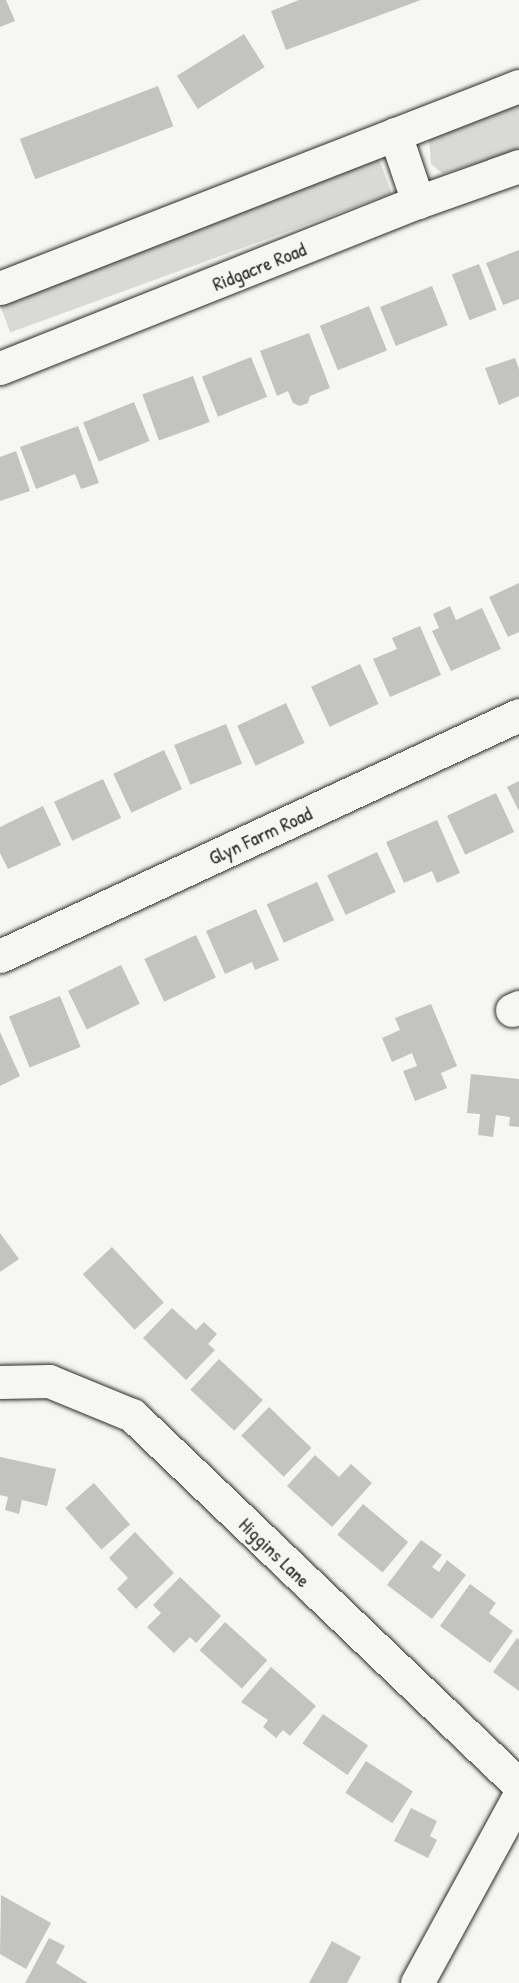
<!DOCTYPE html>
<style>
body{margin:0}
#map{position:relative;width:519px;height:1983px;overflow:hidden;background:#f6f6f2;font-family:"Patrick Hand",sans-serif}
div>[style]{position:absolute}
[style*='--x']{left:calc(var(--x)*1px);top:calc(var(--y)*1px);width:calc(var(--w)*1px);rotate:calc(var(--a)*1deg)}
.green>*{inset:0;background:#d9d9d5;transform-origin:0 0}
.building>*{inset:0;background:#c3c3c0;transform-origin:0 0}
.roads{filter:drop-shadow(0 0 2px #2b2b2b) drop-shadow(0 0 2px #2b2b2b)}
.minor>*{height:33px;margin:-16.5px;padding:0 16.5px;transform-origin:16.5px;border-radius:16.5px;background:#f6f6f2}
.tertiary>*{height:33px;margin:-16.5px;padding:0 16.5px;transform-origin:16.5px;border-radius:16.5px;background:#f6f6f2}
span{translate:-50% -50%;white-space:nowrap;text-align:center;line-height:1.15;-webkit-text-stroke:4.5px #f6f6f2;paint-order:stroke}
.street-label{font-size:20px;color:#2b2b2b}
</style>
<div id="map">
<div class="green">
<i style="clip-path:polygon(519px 105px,519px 150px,443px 174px,431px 164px,429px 137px)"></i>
<i style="left:378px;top:156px;width:40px;height:406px;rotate:70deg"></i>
</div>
<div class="building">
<i style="clip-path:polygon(0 0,6px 0,15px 21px,0 27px)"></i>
<i style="clip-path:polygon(299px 0,421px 0,286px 50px,271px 11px)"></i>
<i style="left:244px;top:34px;width:39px;height:79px;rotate:58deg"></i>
<i style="left:158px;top:86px;width:43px;height:148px;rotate:69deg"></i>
<i style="clip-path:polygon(519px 250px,519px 299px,503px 305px,486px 263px)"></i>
<i style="left:479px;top:264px;width:49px;height:29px;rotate:69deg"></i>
<i style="left:432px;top:286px;width:42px;height:56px;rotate:68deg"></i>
<i style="left:369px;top:306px;width:48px;height:53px;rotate:68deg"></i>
<i style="clip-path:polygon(309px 333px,330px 388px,310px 396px,308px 403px,300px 406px,293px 403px,288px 391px,277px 396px,260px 351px)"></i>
<i style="left:251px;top:357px;width:43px;height:53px;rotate:68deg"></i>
<i style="clip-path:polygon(515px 358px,519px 369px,519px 396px,499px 405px,485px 368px)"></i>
<i style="left:193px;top:376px;width:49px;height:54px;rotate:70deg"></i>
<i style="left:134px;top:402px;width:42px;height:55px;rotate:68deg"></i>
<i style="clip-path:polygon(78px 426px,99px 483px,81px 489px,75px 474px,36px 489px,20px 447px)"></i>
<i style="clip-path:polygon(16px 451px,30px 491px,0 501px,0 457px)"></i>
<i style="clip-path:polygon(519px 583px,519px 632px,508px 637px,489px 597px)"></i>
<i style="clip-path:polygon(450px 606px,456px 620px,482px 608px,501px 649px,451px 671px,432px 631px,439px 628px,433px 614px)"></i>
<i style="clip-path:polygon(420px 626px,441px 675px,390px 697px,373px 659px,397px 649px,392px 638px)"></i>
<i style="left:360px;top:664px;width:44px;height:54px;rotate:65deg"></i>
<i style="left:286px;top:703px;width:44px;height:54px;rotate:65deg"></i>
<i style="left:226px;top:724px;width:43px;height:56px;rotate:68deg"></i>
<i style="left:164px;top:750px;width:43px;height:56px;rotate:65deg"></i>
<i style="left:103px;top:779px;width:43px;height:54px;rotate:65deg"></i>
<i style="clip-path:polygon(519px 781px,519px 811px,507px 787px)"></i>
<i style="left:496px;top:793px;width:43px;height:54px;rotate:65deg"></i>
<i style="clip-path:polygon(43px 806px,61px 845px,8px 869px,0 853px,0 827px)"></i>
<i style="clip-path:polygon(437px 820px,460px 873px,437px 883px,432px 871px,404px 883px,386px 842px)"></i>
<i style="left:377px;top:852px;width:44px;height:55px;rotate:65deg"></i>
<i style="left:317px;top:882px;width:42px;height:55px;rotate:66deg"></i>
<i style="clip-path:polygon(256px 909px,279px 960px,255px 970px,252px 962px,225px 974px,206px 931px)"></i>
<i style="left:196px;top:935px;width:47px;height:57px;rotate:65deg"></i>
<i style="left:121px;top:965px;width:43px;height:59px;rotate:64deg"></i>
<i style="left:60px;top:996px;width:55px;height:55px;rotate:68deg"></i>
<i style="clip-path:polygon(431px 1004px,457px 1066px,441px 1073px,447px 1088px,415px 1101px,403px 1071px,417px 1066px,412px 1053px,392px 1062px,382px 1038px,400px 1030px,395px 1018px)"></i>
<i style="clip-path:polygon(0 1032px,20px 1076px,0 1086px)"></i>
<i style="clip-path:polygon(471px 1074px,519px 1079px,519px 1127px,509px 1126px,510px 1117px,496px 1115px,493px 1137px,478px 1135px,480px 1114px,467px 1113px)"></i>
<i style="clip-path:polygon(0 1233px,19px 1259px,0 1272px)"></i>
<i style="left:112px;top:1247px;width:76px;height:40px;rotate:47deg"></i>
<i style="clip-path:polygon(172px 1308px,196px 1330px,204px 1322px,217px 1334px,208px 1344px,215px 1350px,186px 1380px,143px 1338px)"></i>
<i style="left:219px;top:1359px;width:60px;height:42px;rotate:43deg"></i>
<i style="left:269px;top:1407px;width:59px;height:40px;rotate:44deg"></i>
<i style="clip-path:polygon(315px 1455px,339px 1477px,351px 1464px,372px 1483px,332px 1527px,287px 1486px)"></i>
<i style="clip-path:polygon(0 1457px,56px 1469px,47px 1506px,22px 1500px,19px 1514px,5px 1510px,8px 1497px,0 1495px)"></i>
<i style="left:94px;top:1483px;width:55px;height:38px;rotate:49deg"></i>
<i style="left:363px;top:1504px;width:59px;height:40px;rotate:40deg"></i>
<i style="clip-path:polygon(135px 1532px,174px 1573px,136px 1609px,117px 1589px,128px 1578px,109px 1558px)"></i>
<i style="clip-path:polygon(421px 1540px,442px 1555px,432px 1567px,439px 1572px,447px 1560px,466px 1575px,432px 1619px,387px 1585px)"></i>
<i style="clip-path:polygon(180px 1577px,221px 1616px,196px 1643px,190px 1637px,174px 1653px,147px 1627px,161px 1613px,153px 1605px)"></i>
<i style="clip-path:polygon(470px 1584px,496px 1603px,489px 1613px,513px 1631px,490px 1663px,440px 1626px)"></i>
<i style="left:225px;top:1622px;width:57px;height:38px;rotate:42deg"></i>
<i style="clip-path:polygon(517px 1638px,519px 1640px,519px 1691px,493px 1672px)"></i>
<i style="clip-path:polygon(271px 1667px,316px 1706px,290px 1736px,283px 1730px,276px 1738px,263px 1727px,268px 1720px,241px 1702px)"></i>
<i style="left:323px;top:1714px;width:55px;height:36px;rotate:35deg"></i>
<i style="left:366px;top:1761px;width:56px;height:38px;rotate:33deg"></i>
<i style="clip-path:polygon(411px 1808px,437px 1821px,430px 1836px,437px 1840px,428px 1858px,394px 1841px)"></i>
<i style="clip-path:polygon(1px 1895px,51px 1923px,26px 1969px,0 1954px)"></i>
<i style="clip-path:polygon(49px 1938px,65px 1946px,56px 1963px,88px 1983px,25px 1983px)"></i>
<i style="clip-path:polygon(332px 1941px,361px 1957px,347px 1983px,309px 1983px)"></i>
</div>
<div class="roads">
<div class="minor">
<i style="--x:0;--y:956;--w:572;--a:-24.91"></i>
<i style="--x:512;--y:1010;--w:8;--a:-23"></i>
<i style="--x:0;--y:1382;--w:49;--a:-1.2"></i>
<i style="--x:49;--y:1381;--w:90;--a:22.3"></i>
<i style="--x:132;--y:1415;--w:535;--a:43.71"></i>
<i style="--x:417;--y:1983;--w:213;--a:-61.4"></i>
</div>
<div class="tertiary">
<i style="--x:395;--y:134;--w:72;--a:71.3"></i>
<i style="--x:0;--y:288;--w:557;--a:-21.27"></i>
<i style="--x:0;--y:368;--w:450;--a:-21.7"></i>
<i style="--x:418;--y:202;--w:107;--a:-19.6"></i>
</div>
</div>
<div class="street-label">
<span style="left:259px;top:266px;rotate:-22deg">Ridgacre Road</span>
<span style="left:260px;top:835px;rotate:-25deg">Glyn Farm Road</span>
<span style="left:275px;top:1552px;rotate:44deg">Higgins Lane</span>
</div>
</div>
